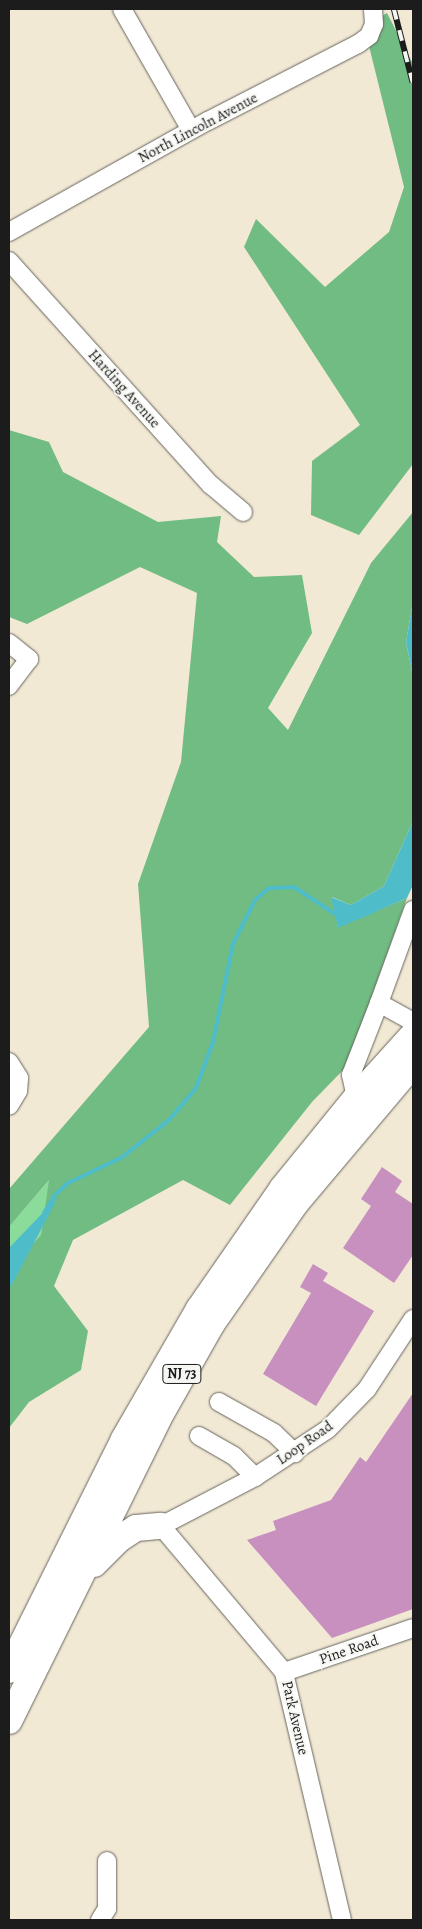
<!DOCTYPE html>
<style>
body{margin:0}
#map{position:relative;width:422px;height:1929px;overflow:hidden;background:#f2e9d5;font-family:Alegreya,serif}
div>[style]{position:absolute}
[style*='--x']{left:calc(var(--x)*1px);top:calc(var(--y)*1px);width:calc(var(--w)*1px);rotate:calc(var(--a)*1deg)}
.green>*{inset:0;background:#8bdc9b}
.forest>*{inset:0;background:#70bc83}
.water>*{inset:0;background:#4fbcc9}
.stream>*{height:4px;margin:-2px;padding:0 2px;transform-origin:2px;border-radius:2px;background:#4fbcc9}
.building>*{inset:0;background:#c890bf}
.roads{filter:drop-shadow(0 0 1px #67645d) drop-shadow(0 0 1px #67645d)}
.minor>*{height:18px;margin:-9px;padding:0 9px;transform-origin:9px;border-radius:9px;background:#fff}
.highway>*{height:26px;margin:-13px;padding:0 13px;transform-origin:13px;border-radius:13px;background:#fff}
.rail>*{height:5.5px;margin-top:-2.75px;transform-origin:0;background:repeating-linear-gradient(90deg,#f6f6f2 0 11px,#1c1c1c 0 22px);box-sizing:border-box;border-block:1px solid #1c1c1c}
span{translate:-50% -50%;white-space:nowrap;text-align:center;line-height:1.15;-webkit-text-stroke:4px #f6f6f2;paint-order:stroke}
.shield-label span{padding:1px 4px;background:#f6f6f2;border:1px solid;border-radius:4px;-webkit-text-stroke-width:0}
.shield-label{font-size:14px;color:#1c1c1c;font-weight:700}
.street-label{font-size:15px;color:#1c1c1c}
.frame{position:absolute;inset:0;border:10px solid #1c1c1c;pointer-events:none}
</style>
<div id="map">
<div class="green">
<i style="clip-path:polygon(50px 1179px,41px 1235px,9px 1269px,9px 1227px)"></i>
</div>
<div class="forest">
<i style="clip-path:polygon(387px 13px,413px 64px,413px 464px,359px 535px,311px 515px,312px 461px,360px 425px,244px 247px,256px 219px,325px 287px,389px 232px,404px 187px,364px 26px)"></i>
<i style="clip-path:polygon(9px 430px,49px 442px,63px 472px,158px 522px,221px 516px,217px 542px,254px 577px,302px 575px,312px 633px,268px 708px,288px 730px,371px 563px,413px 512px,413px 602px,406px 642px,413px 676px,413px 821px,384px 886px,351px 905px,332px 897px,338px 927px,407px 898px,347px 1066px,312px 1102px,230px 1205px,183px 1180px,73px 1240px,54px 1286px,88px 1331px,81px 1370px,29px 1402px,9px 1428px,9px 1269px,41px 1235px,49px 1180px,9px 1227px,9px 1189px,149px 1027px,138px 884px,181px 762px,197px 593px,140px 567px,27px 624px,9px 617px)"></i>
</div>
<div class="water">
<i style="clip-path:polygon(413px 602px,413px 676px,406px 642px)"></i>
<i style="clip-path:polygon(413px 821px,413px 885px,407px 898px,338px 928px,331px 897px,351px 905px,384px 886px)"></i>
<i style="clip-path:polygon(58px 1197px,15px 1279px,9px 1289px,9px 1248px)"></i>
</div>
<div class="stream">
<i style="--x:359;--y:917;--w:15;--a:-23"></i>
<i style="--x:44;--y:1213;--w:21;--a:-59"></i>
<i style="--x:55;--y:1195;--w:18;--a:-43"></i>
<i style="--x:68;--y:1183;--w:59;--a:-25.3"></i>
<i style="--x:121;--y:1158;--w:61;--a:-38.4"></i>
<i style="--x:169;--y:1120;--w:42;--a:-49.8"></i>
<i style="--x:196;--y:1088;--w:49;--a:-69.7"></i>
<i style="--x:213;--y:1042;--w:100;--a:-78.5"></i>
<i style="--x:233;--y:944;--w:49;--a:-63.4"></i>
<i style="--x:255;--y:900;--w:18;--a:-41"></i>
<i style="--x:269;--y:888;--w:25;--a:-2"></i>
<i style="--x:294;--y:887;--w:53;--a:33.4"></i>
</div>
<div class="building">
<i style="clip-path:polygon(382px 1167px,402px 1181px,395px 1192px,413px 1204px,413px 1255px,394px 1283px,343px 1248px,371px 1206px,361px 1199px)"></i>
<i style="clip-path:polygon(313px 1264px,328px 1273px,323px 1281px,374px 1311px,316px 1406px,263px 1374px,311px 1293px,300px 1287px)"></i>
<i style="clip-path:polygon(413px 1393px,413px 1609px,332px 1638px,247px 1540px,276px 1530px,273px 1521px,331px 1500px,360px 1457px,366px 1462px)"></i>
</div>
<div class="roads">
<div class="minor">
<i style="--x:122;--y:9;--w:139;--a:60.3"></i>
<i style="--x:9;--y:232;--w:228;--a:-29.2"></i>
<i style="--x:208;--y:121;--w:169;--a:-27.2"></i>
<i style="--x:358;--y:44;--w:14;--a:-36"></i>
<i style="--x:369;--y:36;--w:13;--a:-67"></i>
<i style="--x:374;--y:24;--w:15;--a:-94"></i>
<i style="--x:9;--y:261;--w:302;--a:48"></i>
<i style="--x:211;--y:485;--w:42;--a:40.2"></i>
<i style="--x:9;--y:643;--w:26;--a:39"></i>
<i style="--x:29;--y:659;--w:34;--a:127"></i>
<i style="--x:379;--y:1003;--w:99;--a:-69.9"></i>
<i style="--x:9;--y:1062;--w:19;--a:58"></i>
<i style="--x:19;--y:1078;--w:13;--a:94"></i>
<i style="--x:18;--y:1091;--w:17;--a:121"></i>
<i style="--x:356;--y:1098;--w:24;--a:-102"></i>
<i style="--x:351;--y:1075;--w:77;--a:-68.7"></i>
<i style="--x:379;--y:1003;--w:39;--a:29"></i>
<i style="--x:219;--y:1402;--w:63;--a:29.4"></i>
<i style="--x:274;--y:1433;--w:29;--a:44"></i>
<i style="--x:199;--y:1436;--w:40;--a:29.7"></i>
<i style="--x:234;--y:1456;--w:30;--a:45"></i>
<i style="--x:284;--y:1672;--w:136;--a:-18.8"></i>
<i style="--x:100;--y:1920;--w:13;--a:-58"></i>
<i style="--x:107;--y:1909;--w:48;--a:-90"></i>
<i style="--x:342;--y:1920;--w:255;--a:-103.2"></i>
<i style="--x:284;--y:1672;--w:191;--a:-130.1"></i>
<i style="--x:161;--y:1526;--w:106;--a:-27.5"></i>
<i style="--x:255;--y:1477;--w:87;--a:-33.3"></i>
<i style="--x:328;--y:1429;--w:56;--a:-45.7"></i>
<i style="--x:367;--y:1389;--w:84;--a:-56.7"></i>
</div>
<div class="highway">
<i style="--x:94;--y:1564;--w:35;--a:-45"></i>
<i style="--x:119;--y:1539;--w:20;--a:-33"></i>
<i style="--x:136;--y:1528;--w:25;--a:-5"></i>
<i style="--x:9;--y:1670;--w:258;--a:-63.5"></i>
<i style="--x:124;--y:1439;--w:150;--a:-60"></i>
<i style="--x:199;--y:1309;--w:146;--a:-55.3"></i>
<i style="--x:282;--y:1189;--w:117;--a:-50.9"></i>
<i style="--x:356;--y:1098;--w:85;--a:-47.9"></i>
<i style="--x:9;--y:1721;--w:347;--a:-63.7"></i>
<i style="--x:163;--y:1410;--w:98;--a:-60.5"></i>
<i style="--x:211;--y:1325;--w:147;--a:-55.2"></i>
<i style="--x:295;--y:1204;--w:183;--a:-49.9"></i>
</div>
</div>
<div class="rail">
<i style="--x:394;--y:9;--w:76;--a:75.6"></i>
</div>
<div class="shield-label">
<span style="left:182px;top:1374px">NJ 73</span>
</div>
<div class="street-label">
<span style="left:198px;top:128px;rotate:-28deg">North Lincoln Avenue</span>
<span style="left:124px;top:389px;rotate:48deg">Harding Avenue</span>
<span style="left:305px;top:1443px;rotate:-35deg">Loop Road</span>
<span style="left:349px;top:1650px;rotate:-19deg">Pine Road</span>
<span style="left:295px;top:1718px;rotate:77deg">Park Avenue</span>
</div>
<div class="frame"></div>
</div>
